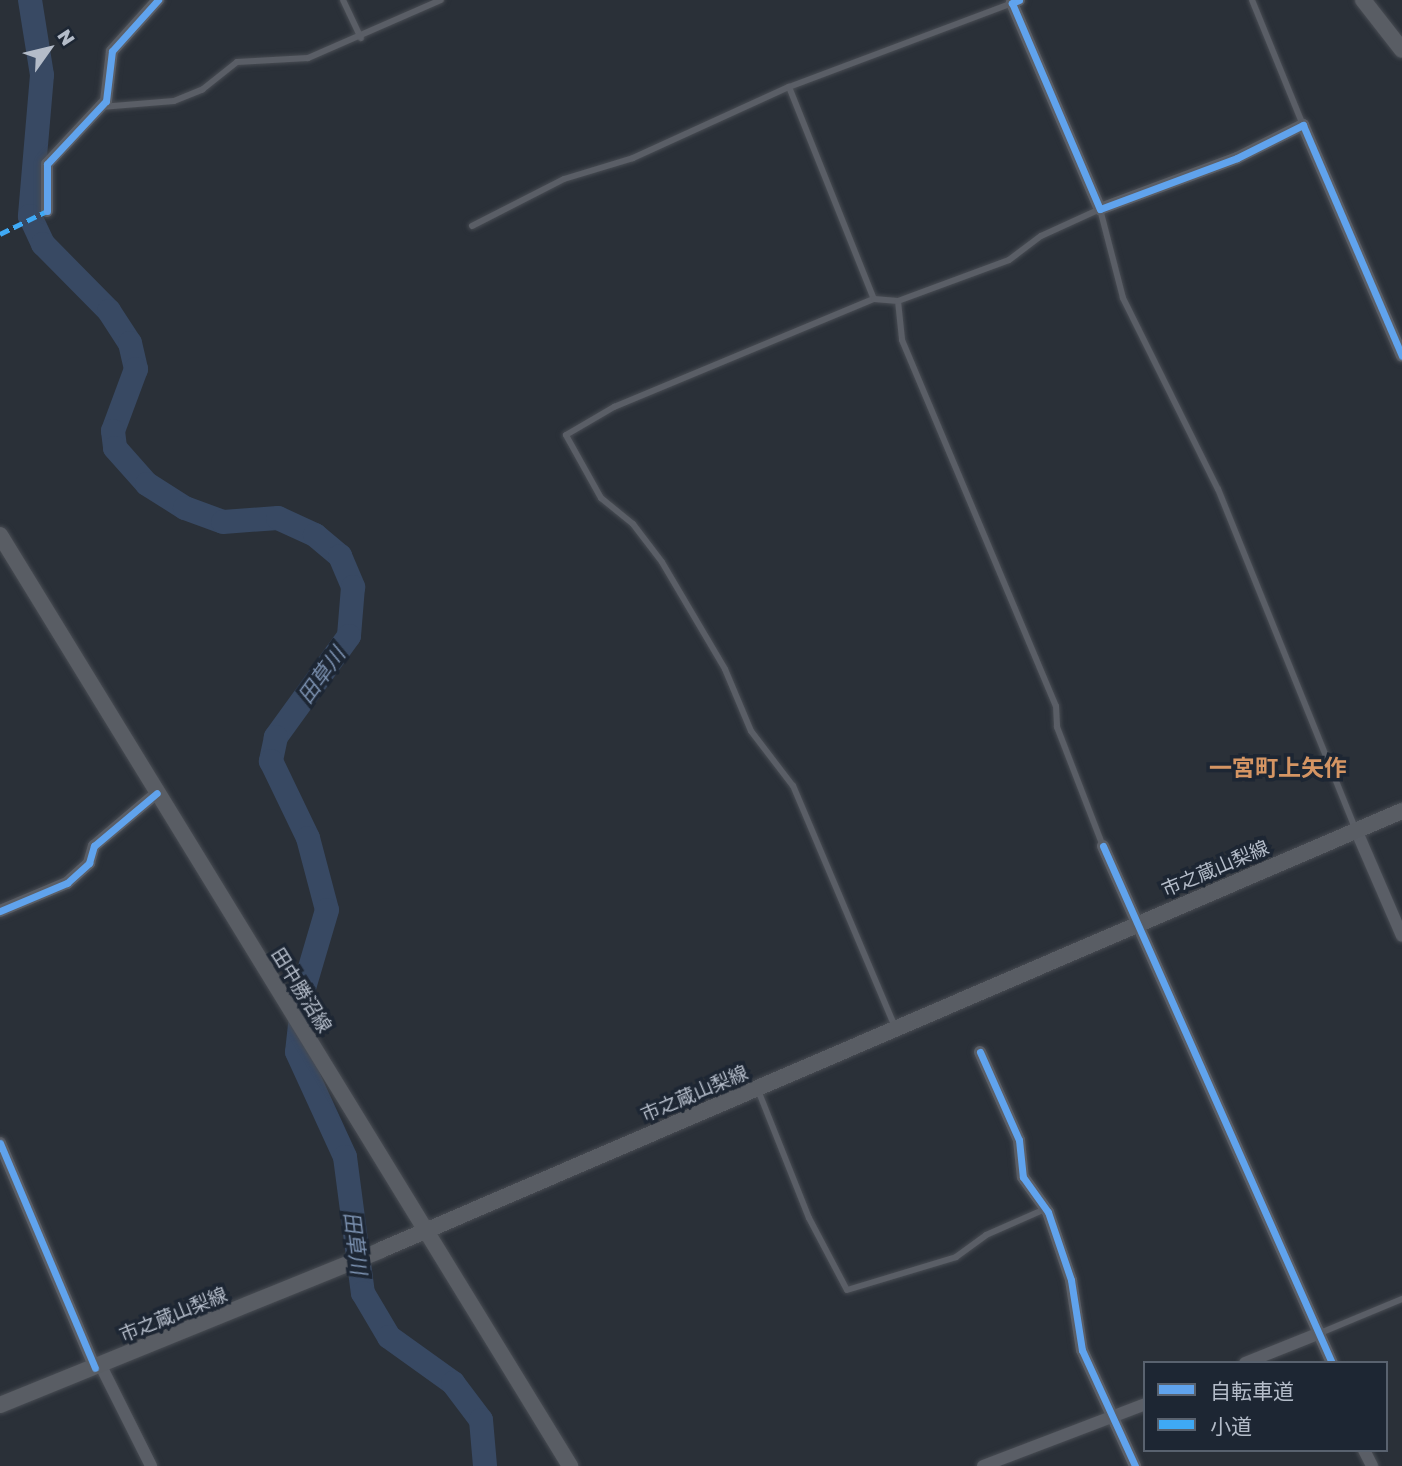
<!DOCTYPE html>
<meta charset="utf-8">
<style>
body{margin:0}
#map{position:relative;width:1402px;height:1466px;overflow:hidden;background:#2a3038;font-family:"Golos Text","Noto Sans JP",sans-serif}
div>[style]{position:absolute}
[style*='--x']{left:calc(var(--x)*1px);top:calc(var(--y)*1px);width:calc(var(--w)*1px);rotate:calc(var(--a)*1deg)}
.river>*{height:24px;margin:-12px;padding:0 12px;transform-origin:12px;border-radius:12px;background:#384963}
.roads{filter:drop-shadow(0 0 2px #484c53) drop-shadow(0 0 2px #484c53)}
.lane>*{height:6px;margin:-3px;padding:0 3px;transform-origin:3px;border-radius:3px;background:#5a5e66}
.street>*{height:12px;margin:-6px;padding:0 6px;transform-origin:6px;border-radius:6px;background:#5a5e66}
.secondary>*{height:16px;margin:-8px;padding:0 8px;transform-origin:8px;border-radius:8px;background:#595d64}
.quiet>*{height:5px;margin-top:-2.5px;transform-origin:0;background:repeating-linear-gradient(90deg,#3fa9f5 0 10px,transparent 0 15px)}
.cycleway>*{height:7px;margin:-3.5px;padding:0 3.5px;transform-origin:3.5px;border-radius:3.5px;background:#60a3ed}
span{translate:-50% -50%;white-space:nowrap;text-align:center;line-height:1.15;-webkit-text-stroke:7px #1d2633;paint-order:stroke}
.street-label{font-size:19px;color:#b4bcc9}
.water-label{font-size:21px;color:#7c92b1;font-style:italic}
.quarter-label{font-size:23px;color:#d59563;font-weight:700}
.legend{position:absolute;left:1143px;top:1361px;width:245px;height:91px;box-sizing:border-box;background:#1d2633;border:2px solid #59626f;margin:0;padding:9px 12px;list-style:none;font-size:21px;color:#b4bcc9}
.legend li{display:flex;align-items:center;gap:14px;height:35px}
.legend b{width:35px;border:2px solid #59626f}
.north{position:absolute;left:14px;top:14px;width:70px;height:70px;-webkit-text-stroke:5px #1d2633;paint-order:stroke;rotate:56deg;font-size:19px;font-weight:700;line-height:28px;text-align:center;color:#b4bcc9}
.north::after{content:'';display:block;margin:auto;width:24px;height:32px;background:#b4bcc9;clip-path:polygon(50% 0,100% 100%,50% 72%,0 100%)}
</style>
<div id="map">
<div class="river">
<i style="--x:30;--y:0;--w:76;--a:80.9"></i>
<i style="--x:42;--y:75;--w:142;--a:94.9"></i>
<i style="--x:30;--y:216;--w:31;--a:65"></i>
<i style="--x:43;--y:244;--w:94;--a:45.4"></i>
<i style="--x:109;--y:311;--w:38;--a:57"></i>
<i style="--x:130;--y:343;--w:27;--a:77"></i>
<i style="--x:136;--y:369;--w:66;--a:110.4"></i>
<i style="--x:113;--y:431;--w:17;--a:83"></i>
<i style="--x:115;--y:448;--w:48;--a:48.4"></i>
<i style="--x:147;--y:484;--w:45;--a:32.3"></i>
<i style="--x:185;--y:508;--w:40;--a:20.2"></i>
<i style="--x:223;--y:522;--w:55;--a:-4.2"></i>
<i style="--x:278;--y:518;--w:41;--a:24.7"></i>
<i style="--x:315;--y:535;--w:33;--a:40"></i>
<i style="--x:340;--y:556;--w:34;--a:67"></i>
<i style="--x:353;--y:587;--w:49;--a:94.7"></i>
<i style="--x:349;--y:636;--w:125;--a:125.9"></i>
<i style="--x:276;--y:737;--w:25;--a:102"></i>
<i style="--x:271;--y:761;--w:85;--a:64.3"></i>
<i style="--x:308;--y:838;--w:74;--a:75.2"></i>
<i style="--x:327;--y:910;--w:81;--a:106.4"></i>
<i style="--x:304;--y:988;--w:64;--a:96.2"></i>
<i style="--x:297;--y:1052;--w:115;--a:65.4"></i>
<i style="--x:345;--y:1157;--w:137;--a:82.5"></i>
<i style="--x:363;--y:1293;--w:51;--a:59.4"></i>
<i style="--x:389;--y:1337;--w:79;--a:35.7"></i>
<i style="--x:453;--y:1383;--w:46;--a:52.9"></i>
<i style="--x:481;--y:1420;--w:46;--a:85"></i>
</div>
<div class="roads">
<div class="lane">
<i style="--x:343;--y:0;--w:42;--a:64.7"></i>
<i style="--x:1252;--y:0;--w:135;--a:67.8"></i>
<i style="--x:789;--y:87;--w:228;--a:68.2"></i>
<i style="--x:101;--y:107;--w:73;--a:-4.7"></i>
<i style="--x:174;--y:101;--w:31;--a:-22"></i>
<i style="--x:203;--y:89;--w:43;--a:-38.5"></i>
<i style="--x:237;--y:62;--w:71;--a:-3.2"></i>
<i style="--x:308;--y:58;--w:145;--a:-23.6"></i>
<i style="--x:472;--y:226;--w:103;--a:-27.1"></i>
<i style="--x:564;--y:179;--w:72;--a:-16.9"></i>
<i style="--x:633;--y:158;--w:171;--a:-24.5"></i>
<i style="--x:789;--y:87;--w:238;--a:-20.6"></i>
<i style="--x:898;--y:301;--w:39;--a:84"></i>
<i style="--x:902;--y:340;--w:397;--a:67.2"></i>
<i style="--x:1056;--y:706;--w:21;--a:87"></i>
<i style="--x:1057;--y:727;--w:128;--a:68.9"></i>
<i style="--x:895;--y:1027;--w:262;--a:-112.9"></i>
<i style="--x:793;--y:786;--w:69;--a:-127.4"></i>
<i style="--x:751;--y:731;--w:67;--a:-112.8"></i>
<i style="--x:725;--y:669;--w:124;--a:-120.5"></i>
<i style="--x:662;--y:562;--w:48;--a:-127.3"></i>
<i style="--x:633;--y:524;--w:41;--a:-140.9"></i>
<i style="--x:601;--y:498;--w:72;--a:-119.1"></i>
<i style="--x:566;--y:435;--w:56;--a:-30.3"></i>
<i style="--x:614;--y:407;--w:282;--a:-22.6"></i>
<i style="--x:874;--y:299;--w:24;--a:5"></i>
<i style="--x:898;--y:301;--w:118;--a:-20.3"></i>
<i style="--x:1009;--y:260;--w:40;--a:-37"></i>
<i style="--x:1041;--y:236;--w:65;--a:-24.6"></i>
<i style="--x:1100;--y:209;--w:92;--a:75.5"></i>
<i style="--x:1123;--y:298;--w:213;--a:63.6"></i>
<i style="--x:1218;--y:489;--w:368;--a:68"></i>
<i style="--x:758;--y:1090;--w:138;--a:68.3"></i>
<i style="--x:809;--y:1218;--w:81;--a:62.2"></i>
<i style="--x:847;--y:1290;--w:114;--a:-16.8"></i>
<i style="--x:956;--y:1257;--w:37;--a:-36"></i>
<i style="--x:986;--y:1235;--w:64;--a:-23.8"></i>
<i style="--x:1320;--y:1333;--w:89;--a:-22.5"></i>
</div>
<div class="street">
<i style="--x:1019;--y:0;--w:8;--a:157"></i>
<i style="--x:1012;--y:3;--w:224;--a:66.9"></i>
<i style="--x:1100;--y:209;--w:146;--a:-20.4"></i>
<i style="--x:1237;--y:158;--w:74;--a:-26.6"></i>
<i style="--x:1303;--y:125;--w:251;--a:66.8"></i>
<i style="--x:47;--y:211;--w:47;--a:-90"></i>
<i style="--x:47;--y:164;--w:86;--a:-46.9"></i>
<i style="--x:106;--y:101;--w:50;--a:-83.2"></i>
<i style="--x:112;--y:51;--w:69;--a:-48"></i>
<i style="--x:1357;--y:832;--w:113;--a:66.6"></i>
<i style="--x:1103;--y:846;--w:565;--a:66.11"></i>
<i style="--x:0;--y:911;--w:73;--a:-22.7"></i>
<i style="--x:67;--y:883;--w:30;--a:-42"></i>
<i style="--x:89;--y:863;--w:18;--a:-74"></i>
<i style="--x:94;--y:846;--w:82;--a:-40.1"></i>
<i style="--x:980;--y:1052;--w:96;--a:66.1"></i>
<i style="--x:1019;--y:1140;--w:37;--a:84"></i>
<i style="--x:1023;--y:1177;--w:43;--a:54.5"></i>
<i style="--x:1048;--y:1212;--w:72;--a:71.3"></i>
<i style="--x:1071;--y:1280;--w:71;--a:81.1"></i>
<i style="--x:1082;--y:1350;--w:128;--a:65.4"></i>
<i style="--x:0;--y:1143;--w:244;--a:67.1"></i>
<i style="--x:1245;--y:1363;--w:81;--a:-21.8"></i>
<i style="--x:101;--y:1366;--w:112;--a:63.4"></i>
<i style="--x:1364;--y:1450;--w:18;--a:63"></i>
<i style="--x:983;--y:1466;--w:173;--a:-20.9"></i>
</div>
<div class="secondary">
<i style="--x:1363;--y:0;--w:63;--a:52"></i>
<i style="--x:0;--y:535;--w:1092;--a:58.52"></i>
<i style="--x:0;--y:1405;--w:411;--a:-22.1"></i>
<i style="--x:381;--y:1250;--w:1111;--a:-23.27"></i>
</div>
</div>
<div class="quiet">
<i style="--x:0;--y:234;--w:52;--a:-26.1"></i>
</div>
<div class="cycleway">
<i style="--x:1019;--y:0;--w:8;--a:157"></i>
<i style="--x:1012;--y:3;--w:224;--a:66.9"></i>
<i style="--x:1100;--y:209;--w:146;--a:-20.4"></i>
<i style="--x:1237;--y:158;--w:74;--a:-26.6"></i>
<i style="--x:1303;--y:125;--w:251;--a:66.8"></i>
<i style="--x:47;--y:211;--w:47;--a:-90"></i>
<i style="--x:47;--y:164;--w:86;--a:-46.9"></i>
<i style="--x:106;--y:101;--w:50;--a:-83.2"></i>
<i style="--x:112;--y:51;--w:69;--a:-48"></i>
<i style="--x:1103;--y:846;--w:565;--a:66.11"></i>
<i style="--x:0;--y:911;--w:73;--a:-22.7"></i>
<i style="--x:67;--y:883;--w:30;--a:-42"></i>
<i style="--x:89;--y:863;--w:18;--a:-74"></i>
<i style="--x:94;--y:846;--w:82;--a:-40.1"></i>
<i style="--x:980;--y:1052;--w:96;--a:66.1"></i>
<i style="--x:1019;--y:1140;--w:37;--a:84"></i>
<i style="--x:1023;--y:1177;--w:43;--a:54.5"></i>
<i style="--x:1048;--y:1212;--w:72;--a:71.3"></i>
<i style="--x:1071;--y:1280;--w:71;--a:81.1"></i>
<i style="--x:1082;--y:1350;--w:128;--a:65.4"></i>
<i style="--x:0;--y:1143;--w:244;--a:67.1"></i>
</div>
<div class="street-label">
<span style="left:1215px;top:868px;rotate:-23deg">市之蔵山梨線</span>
<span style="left:302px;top:990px;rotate:58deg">田中勝沼線</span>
<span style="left:694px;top:1093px;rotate:-23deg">市之蔵山梨線</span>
<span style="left:173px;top:1314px;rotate:-22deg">市之蔵山梨線</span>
</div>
<div class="water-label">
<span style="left:321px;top:675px;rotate:-54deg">田草川</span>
<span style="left:356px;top:1243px;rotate:83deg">田草川</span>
</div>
<div class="quarter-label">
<span style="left:1278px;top:767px">一宮町上矢作</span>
</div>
<ul class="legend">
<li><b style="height:9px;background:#60a3ed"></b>自転車道</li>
<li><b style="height:9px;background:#3fa9f5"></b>小道</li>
</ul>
<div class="north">N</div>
</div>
